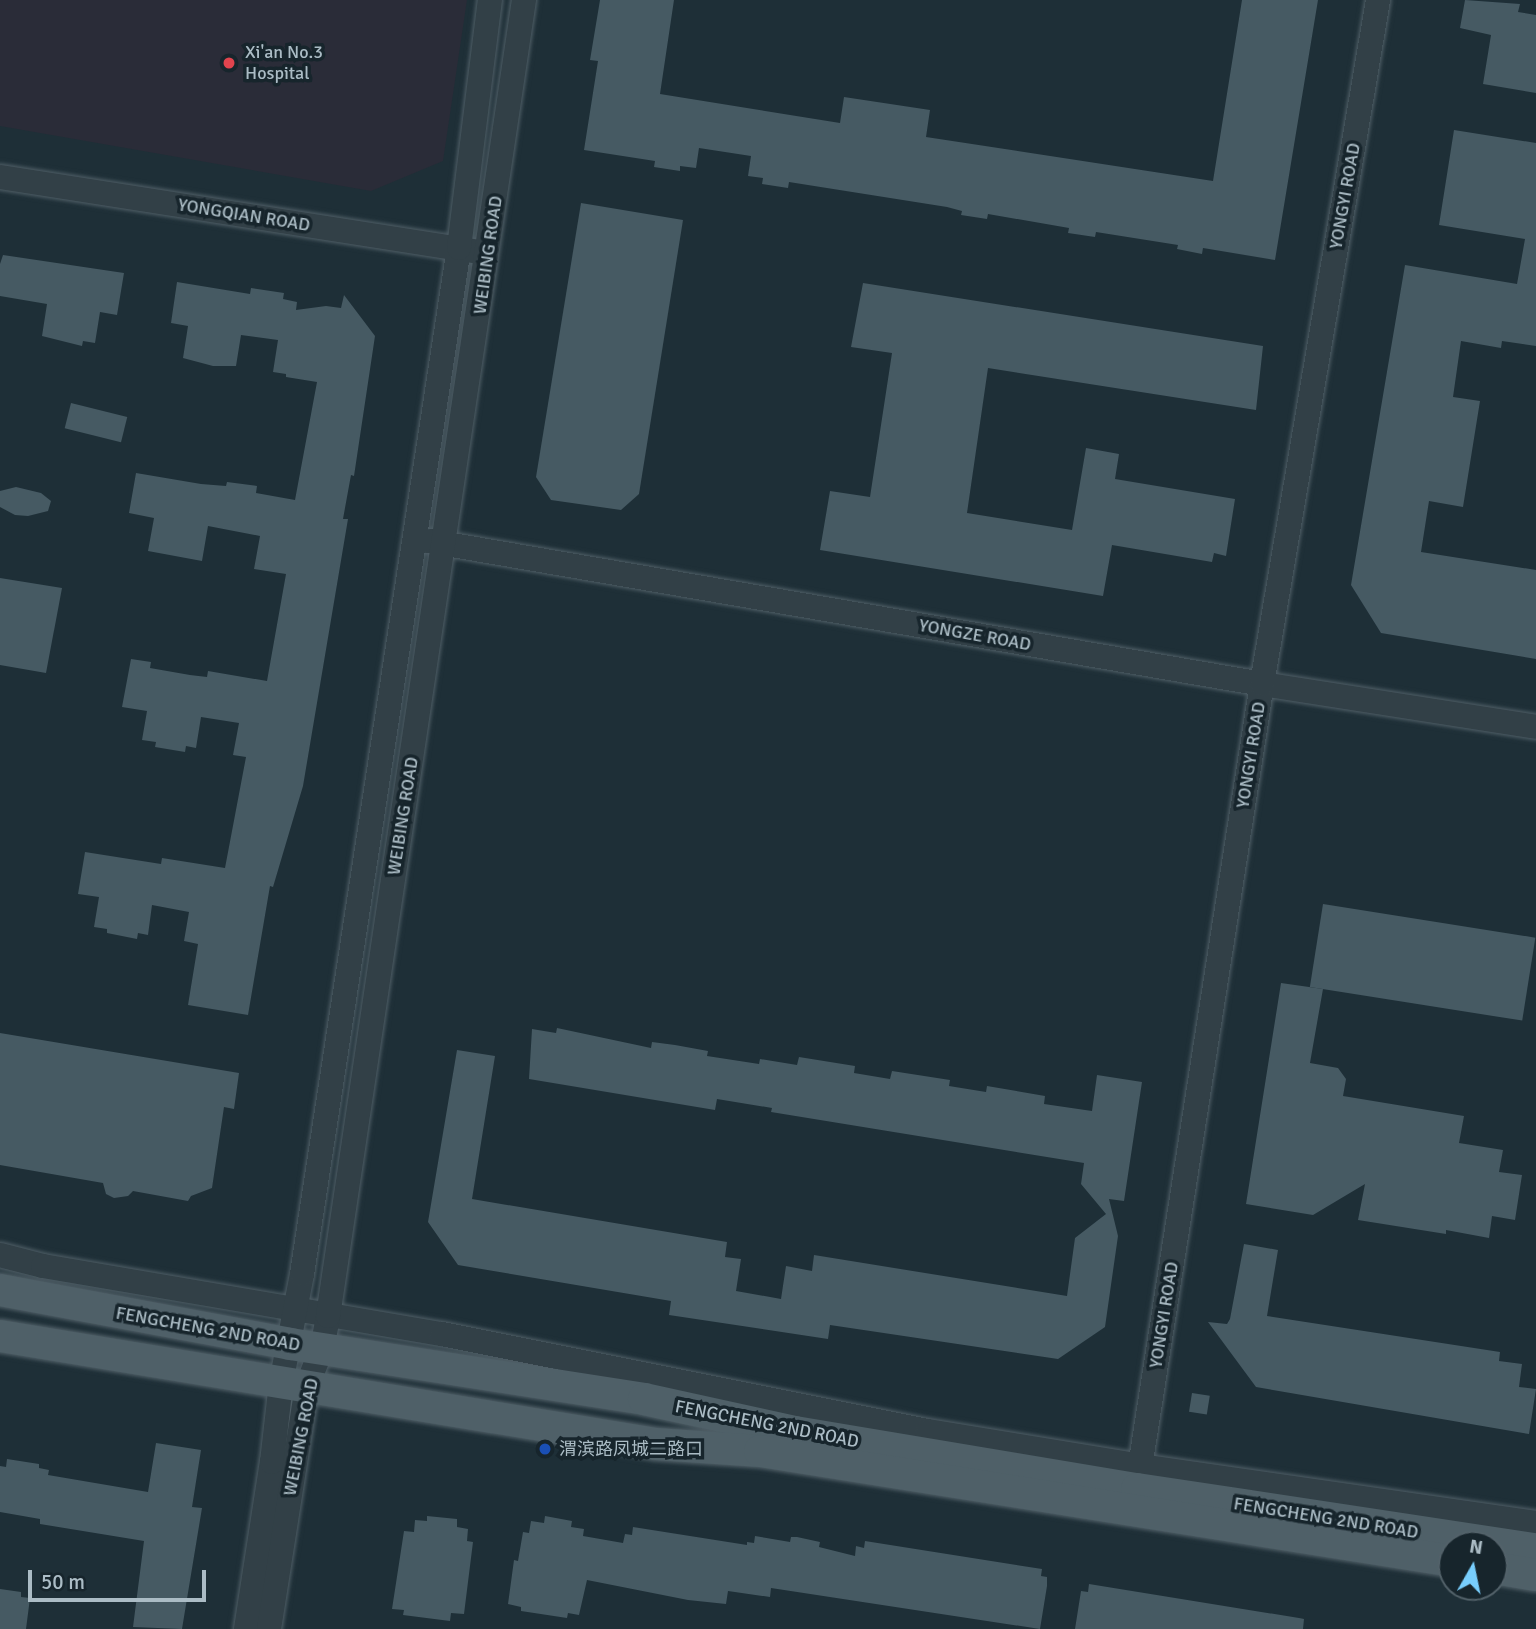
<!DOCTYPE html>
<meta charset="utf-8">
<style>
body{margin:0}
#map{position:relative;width:1536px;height:1629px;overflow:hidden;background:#1e2f37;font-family:Signika,"Noto Sans SC",sans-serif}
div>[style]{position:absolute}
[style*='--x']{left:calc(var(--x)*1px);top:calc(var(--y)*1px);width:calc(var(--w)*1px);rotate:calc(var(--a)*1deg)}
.medical>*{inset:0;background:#2a2c38}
.building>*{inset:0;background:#465a63;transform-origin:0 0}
.roads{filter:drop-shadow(0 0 2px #4f5e66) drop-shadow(0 0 2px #4f5e66)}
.minor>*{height:24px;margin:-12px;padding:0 12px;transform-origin:12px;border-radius:12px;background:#324047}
.major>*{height:32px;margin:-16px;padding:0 16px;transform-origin:16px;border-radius:16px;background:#4f6068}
.dots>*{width:19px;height:19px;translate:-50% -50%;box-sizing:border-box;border:4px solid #17252c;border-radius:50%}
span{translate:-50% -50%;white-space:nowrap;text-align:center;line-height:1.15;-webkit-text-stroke:7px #17252c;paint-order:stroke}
.poi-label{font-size:18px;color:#abbcc5}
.left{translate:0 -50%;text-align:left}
.street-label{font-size:18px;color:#abbcc5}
.north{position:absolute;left:1438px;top:1531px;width:70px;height:70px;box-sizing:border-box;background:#17252c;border:2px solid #526169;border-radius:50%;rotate:9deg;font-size:19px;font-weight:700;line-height:28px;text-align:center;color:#abbcc5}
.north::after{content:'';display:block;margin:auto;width:24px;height:32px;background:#78cefd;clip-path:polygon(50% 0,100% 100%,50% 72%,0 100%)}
.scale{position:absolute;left:28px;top:1570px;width:178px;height:32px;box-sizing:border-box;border:4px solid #abbcc5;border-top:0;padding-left:9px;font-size:21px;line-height:24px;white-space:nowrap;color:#abbcc5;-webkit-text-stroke:5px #17252c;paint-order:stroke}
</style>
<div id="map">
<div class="medical">
<i style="clip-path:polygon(0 0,467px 0,443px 161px,371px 191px,0 126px)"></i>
</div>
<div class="building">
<i style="clip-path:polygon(600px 0,674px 0,660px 94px,840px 123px,844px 97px,930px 110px,926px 137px,1213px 181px,1242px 0,1318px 0,1275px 260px,1203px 248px,1202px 254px,1177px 249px,1178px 245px,1096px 232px,1095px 237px,1068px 233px,1069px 228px,988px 214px,987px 219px,961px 215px,962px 211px,947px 207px,789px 182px,788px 188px,762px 184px,763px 178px,748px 176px,751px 156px,699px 148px,696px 168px,680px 166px,680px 171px,654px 167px,655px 161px,584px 150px,598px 61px,590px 60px)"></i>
<i style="clip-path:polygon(1465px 0,1520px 4px,1518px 12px,1536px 15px,1536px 93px,1483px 84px,1491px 35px,1460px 28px)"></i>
<i style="clip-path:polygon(1454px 130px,1536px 143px,1536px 346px,1502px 341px,1501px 348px,1461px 341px,1453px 397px,1480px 401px,1463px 507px,1429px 501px,1421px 552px,1536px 570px,1536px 659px,1381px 633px,1351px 585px,1405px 265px,1517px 284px,1525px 239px,1439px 225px)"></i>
<i style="clip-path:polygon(581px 203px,683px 220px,639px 494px,621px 510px,551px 500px,536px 477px)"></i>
<i style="clip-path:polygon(3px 255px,124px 273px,117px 315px,100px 312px,95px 343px,83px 341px,82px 346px,42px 336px,47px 304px,0 296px,0 264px)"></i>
<i style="clip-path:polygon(177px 282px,250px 294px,251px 288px,284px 293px,283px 299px,297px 302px,296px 310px,326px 306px,341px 308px,344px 295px,375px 336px,354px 476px,351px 475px,343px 519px,348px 519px,303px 786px,273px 887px,270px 886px,248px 1015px,188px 1005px,198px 944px,184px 941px,189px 912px,152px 905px,148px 935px,138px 933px,137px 939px,107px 933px,107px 929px,94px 927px,99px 897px,78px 894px,85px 852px,161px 864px,162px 858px,225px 868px,246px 757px,233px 755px,239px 723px,201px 717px,196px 748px,186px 746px,185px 752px,155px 747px,156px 742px,142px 740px,147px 711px,122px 707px,131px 659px,151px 662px,150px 668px,190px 675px,207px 677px,208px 671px,267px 681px,286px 574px,254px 569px,260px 536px,208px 526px,202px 561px,148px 551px,154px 518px,129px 513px,136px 473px,201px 484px,226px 486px,227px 482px,257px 486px,256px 493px,295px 500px,317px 382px,286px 377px,286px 374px,273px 372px,278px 340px,241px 335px,236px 366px,213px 366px,183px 358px,188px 326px,171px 323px)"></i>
<i style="clip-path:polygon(863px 283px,1263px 346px,1256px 410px,988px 368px,967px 513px,1072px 530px,1086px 448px,1119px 454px,1115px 479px,1235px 499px,1226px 556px,1214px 553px,1212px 562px,1112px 545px,1103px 596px,820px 550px,830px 491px,870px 497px,892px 353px,851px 347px)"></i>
<i style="left:71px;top:403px;width:58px;height:26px;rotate:14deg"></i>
<i style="clip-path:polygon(16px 487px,41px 493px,51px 501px,48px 511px,28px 516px,15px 515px,0 507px,0 491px)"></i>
<i style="clip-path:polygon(0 578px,62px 588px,46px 673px,0 665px)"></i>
<i style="left:1323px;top:904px;width:215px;height:84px;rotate:9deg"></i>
<i style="clip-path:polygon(1281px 983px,1323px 989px,1310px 1063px,1338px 1068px,1346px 1079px,1343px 1096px,1464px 1116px,1459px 1143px,1503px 1150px,1499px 1172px,1522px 1175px,1515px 1220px,1492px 1216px,1489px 1238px,1446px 1230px,1446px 1234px,1358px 1220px,1365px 1184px,1313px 1215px,1246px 1204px)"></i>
<i style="clip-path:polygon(557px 1028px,651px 1048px,652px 1042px,675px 1045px,708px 1051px,707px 1056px,759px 1064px,760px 1059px,797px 1065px,799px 1057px,855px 1066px,854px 1073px,890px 1079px,892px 1071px,950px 1080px,949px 1086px,986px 1092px,987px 1086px,1045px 1096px,1044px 1104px,1092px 1111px,1097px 1075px,1142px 1082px,1124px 1201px,1109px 1199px,1118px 1236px,1105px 1327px,1058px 1359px,830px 1325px,828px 1339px,669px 1315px,671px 1301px,458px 1265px,428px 1222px,457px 1050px,495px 1056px,472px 1199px,727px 1242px,725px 1257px,741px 1259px,736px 1291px,781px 1299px,786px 1266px,812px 1271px,814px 1255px,1067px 1296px,1075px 1238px,1106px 1214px,1081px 1184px,1084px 1163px,771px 1112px,772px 1108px,717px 1099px,715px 1110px,529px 1079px,532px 1029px,556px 1033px)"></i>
<i style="clip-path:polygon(0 1033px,239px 1073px,234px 1109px,224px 1107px,212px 1188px,191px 1196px,188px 1201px,133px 1191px,128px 1196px,114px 1198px,106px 1194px,103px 1183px,0 1165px)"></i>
<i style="clip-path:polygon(1244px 1244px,1278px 1250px,1267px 1316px,1500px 1352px,1499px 1361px,1522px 1364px,1519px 1387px,1536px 1389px,1529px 1434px,1256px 1387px,1208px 1322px,1227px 1324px,1230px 1319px)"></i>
<i style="left:1192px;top:1393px;width:18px;height:19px;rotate:9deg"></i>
<i style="clip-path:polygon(156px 1443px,201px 1450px,192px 1507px,202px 1508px,182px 1629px,133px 1627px,144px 1541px,40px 1524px,40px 1519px,0 1512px,0 1466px,6px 1467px,7px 1459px,39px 1464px,39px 1468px,49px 1470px,48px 1475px,148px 1492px)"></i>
<i style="clip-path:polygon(427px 1516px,457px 1519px,457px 1527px,468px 1529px,467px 1541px,473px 1542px,464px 1614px,451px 1613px,450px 1621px,403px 1615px,404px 1610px,392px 1609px,404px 1531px,414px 1532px,415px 1520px,427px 1521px)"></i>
<i style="clip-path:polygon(545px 1516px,572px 1521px,571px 1527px,584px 1529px,583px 1536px,623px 1543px,625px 1534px,632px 1535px,633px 1527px,747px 1545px,747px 1542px,754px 1543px,755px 1536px,790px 1542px,791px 1537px,797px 1537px,820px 1542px,819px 1547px,855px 1556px,856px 1546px,864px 1548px,865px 1541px,1042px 1569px,1041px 1576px,1047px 1577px,1047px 1586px,1040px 1629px,771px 1588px,770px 1597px,728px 1591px,726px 1604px,688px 1600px,587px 1580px,579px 1615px,568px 1613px,567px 1618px,521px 1611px,521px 1607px,508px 1604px,514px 1560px,518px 1561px,523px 1532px,529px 1533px,531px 1521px,544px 1523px)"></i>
<i style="clip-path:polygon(1089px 1584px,1299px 1618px,1304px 1619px,1303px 1629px,1075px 1629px,1081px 1591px,1088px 1592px)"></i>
<i style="clip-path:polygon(0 1589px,21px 1592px,21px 1597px,30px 1598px,26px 1629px,0 1629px)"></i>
</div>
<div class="roads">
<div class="minor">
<i style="--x:0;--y:177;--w:479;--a:8.9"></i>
<i style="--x:429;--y:541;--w:845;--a:9.74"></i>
<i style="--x:1262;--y:684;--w:277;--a:8.9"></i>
<i style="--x:0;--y:1255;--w:44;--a:14.3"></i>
<i style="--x:43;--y:1266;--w:405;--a:9.7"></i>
<i style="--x:442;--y:1334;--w:496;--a:11.3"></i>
<i style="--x:928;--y:1431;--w:216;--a:9.3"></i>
<i style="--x:1141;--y:1466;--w:399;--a:8.2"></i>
<i style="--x:1138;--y:1480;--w:806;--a:-81.15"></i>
<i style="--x:1262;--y:684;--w:694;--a:-80.37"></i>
<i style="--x:246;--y:1629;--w:169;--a:-81.2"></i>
<i style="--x:272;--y:1462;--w:80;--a:-83.5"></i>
<i style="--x:281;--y:1383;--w:111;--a:-79.1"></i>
<i style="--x:302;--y:1274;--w:1038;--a:-81.3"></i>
<i style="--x:459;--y:248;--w:250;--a:-82.9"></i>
<i style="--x:269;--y:1629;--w:246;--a:-81.1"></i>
<i style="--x:307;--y:1386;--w:41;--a:-68.5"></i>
<i style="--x:322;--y:1348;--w:33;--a:-79"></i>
<i style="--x:328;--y:1316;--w:1331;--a:-81.53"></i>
</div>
<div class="major">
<i style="--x:0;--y:1290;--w:295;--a:10.5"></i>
<i style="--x:290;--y:1344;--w:358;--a:8.8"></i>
<i style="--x:644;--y:1399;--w:155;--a:12.3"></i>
<i style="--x:795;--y:1432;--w:347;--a:9.5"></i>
<i style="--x:1137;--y:1489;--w:403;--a:8.6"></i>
<i style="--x:0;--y:1336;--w:665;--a:9.35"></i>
<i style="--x:656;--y:1444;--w:104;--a:3.9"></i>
<i style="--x:760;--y:1451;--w:701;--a:9.03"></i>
<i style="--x:1494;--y:1568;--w:43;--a:9.5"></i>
</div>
</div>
<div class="dots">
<i style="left:229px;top:63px;background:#e0444e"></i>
<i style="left:545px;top:1449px;background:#1a4fb4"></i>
</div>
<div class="poi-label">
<span class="left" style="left:245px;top:63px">Xi'an No.3<br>Hospital</span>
<span class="left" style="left:559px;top:1449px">渭滨路凤城二路口</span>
</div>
<div class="street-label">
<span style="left:1345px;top:196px;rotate:-80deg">YONGYI ROAD</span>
<span style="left:244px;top:215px;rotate:9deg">YONGQIAN ROAD</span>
<span style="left:488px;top:255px;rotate:-82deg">WEIBING ROAD</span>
<span style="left:975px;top:635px;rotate:10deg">YONGZE ROAD</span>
<span style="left:1251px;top:755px;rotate:-81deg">YONGYI ROAD</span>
<span style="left:403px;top:816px;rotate:-81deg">WEIBING ROAD</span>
<span style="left:1164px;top:1315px;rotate:-81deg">YONGYI ROAD</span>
<span style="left:208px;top:1329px;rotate:10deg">FENGCHENG 2ND ROAD</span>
<span style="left:767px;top:1424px;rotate:11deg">FENGCHENG 2ND ROAD</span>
<span style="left:301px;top:1437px;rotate:-79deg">WEIBING ROAD</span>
<span style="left:1326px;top:1518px;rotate:9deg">FENGCHENG 2ND ROAD</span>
</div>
<div class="north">N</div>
<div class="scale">50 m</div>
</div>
